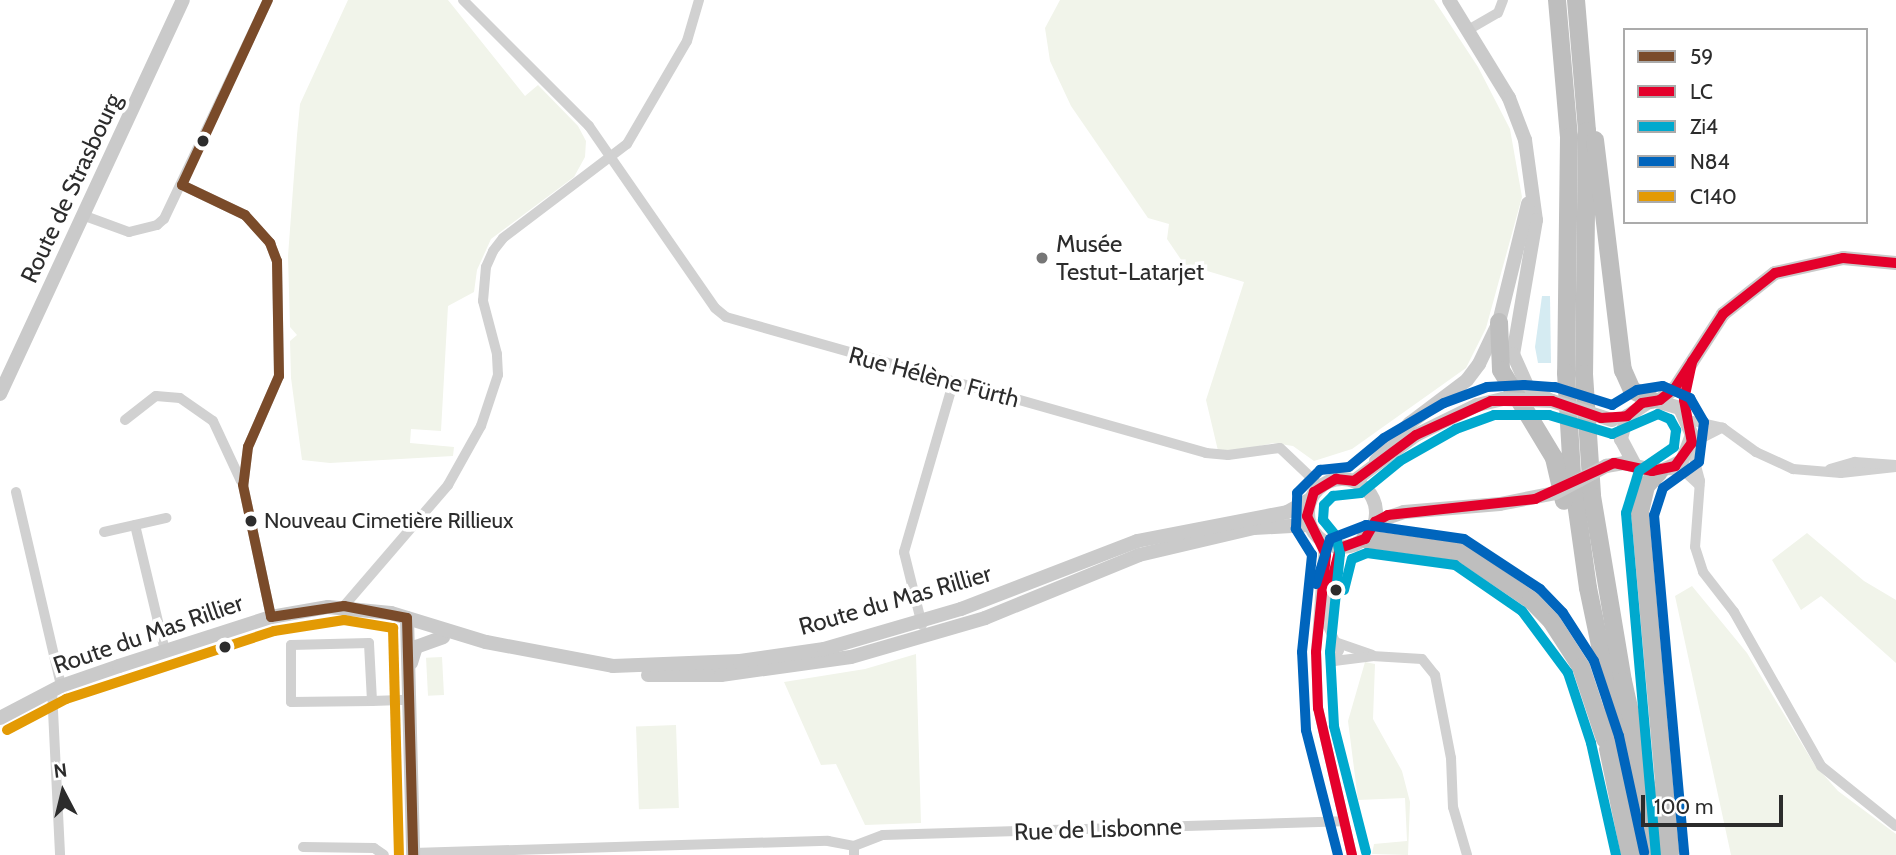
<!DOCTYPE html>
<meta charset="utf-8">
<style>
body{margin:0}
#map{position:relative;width:1896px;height:855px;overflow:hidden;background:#fff;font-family:Cabin,sans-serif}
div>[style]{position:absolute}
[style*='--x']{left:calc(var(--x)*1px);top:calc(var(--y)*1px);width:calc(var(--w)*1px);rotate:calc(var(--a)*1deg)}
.green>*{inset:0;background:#f1f4ea;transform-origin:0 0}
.water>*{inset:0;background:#d5ebf2}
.street>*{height:10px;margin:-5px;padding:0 5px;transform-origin:5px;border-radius:5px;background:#d1d1d1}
.secondary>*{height:14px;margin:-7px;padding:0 7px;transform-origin:7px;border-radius:7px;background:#cacaca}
.secondary>.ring{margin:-7px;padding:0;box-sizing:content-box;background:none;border:14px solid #cacaca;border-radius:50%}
.highway>*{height:18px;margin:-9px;padding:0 9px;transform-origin:9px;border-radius:9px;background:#bebebe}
.secondary-bridge>*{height:14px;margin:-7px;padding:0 7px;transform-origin:7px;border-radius:7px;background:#cacaca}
.bus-1>*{height:10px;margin:-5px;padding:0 5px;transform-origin:5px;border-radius:5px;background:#7a4b2a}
.bus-2>*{height:10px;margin:-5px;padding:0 5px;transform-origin:5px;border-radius:5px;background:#e4002b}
.bus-3>*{height:10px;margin:-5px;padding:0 5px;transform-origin:5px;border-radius:5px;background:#00a9ce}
.bus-4>*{height:10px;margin:-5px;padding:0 5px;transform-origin:5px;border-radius:5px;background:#0065bd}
.bus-5>*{height:10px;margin:-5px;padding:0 5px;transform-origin:5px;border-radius:5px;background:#e39a04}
.dots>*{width:19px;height:19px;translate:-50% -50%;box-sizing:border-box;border:4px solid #fff;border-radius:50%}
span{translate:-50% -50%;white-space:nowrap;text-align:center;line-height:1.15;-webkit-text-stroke:7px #fff;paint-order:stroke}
.bus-label{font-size:22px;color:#2c2c2c}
.left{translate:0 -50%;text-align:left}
.street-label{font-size:24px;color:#2c2c2c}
.poi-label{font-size:24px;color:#2c2c2c}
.legend{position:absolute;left:1623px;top:28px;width:245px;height:196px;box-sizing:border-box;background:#fff;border:2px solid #ababab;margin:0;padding:9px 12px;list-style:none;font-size:21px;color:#2c2c2c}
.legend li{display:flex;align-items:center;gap:14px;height:35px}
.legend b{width:35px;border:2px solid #ababab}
.north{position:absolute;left:28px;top:757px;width:70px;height:70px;-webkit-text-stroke:5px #fff;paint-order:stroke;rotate:353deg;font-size:19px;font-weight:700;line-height:28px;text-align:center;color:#2c2c2c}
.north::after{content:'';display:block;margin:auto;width:24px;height:32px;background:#2c2c2c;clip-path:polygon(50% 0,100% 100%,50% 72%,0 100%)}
.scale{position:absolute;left:1641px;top:795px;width:142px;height:32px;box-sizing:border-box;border:4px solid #2c2c2c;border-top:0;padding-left:9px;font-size:21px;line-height:24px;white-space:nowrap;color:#2c2c2c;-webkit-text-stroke:5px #fff;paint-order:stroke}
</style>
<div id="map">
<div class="green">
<i style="clip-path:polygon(348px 0,448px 0,525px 96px,538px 85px,578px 126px,586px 141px,585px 157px,574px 177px,491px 239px,477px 270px,474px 292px,448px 306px,441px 431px,411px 429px,410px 443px,454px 447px,453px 456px,330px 463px,302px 460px,291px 378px,290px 341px,297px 335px,290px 327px,288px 256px,297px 135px,300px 104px)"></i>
<i style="clip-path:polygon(1060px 0,1434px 0,1478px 67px,1510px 129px,1522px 197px,1486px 328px,1466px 368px,1352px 449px,1314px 461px,1293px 446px,1273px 443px,1219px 455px,1206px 400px,1244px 282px,1184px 264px,1167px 239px,1169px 224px,1148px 218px,1071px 106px,1050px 61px,1045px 28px)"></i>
<i style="clip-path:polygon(1807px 533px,1864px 581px,1896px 600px,1896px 663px,1821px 596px,1801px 610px,1772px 560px)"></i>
<i style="clip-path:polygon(1692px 586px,1747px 653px,1814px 764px,1838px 791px,1896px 834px,1896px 855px,1731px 855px,1675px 596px)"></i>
<i style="clip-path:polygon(916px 654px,921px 823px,865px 825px,836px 764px,821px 765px,784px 682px,865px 669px)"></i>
<i style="left:442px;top:657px;width:38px;height:16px;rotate:87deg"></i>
<i style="clip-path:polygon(1365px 662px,1375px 664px,1373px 719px,1402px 771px,1410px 802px,1408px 855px,1372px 854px,1374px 844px,1407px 841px,1405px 798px,1358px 800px,1348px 721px)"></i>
<i style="left:676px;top:725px;width:83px;height:40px;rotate:88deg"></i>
</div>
<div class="water">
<i style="clip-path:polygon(1542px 296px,1550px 296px,1551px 363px,1538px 363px,1535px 347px)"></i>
</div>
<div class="street">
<i style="--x:463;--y:0;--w:178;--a:45"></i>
<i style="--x:589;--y:126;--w:221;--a:55.3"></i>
<i style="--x:715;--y:308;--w:14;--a:39"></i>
<i style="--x:726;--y:317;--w:499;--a:15.8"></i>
<i style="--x:1206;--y:453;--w:22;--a:5"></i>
<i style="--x:1228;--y:455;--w:52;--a:-7.7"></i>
<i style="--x:1280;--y:448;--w:55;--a:43.5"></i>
<i style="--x:1468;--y:30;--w:34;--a:-30"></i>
<i style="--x:1498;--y:13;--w:14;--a:-69"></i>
<i style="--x:182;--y:185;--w:70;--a:25.5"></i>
<i style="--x:245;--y:215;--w:38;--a:48"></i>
<i style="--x:270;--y:243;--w:19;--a:69"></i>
<i style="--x:277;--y:261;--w:115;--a:89"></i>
<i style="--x:279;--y:376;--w:77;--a:113.6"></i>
<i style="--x:248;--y:447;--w:38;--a:97"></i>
<i style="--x:243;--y:485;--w:135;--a:78"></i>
<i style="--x:85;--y:216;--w:47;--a:20"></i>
<i style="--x:129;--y:232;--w:29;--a:-14"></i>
<i style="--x:157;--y:225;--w:9;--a:-41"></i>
<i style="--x:164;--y:219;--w:242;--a:-64.6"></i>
<i style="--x:125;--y:420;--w:39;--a:-38"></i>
<i style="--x:156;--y:396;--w:24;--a:5"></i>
<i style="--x:180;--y:398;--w:40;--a:34.9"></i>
<i style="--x:213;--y:421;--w:66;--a:65"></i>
<i style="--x:1689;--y:420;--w:35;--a:13"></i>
<i style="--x:1723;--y:428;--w:41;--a:36"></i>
<i style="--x:1756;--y:452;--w:41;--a:24.7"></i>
<i style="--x:1793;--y:469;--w:48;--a:4.8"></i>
<i style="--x:1841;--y:473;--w:55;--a:-6.2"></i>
<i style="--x:1692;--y:443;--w:34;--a:-27"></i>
<i style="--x:1691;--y:447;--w:35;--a:75"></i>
<i style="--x:1700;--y:481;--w:66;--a:94.3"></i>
<i style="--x:1695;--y:547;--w:26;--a:72"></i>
<i style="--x:1703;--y:572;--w:51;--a:52.2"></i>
<i style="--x:1734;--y:612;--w:177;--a:60.5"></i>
<i style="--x:1821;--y:766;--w:96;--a:38.7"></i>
<i style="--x:1830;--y:469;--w:26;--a:-16"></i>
<i style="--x:1855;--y:462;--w:41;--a:4.2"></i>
<i style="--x:1668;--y:470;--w:16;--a:4"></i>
<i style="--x:1684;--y:471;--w:21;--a:43"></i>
<i style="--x:16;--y:492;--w:199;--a:76.9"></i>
<i style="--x:135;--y:525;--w:130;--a:76.6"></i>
<i style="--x:104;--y:532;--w:64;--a:-12.7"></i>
<i style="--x:1324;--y:543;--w:109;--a:94.2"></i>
<i style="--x:1316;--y:652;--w:56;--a:88"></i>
<i style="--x:1318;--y:708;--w:151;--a:77"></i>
<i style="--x:344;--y:606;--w:160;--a:-49.3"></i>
<i style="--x:448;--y:485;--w:68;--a:-60.8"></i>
<i style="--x:481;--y:426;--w:54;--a:-71.6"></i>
<i style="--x:498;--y:375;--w:21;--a:-93"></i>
<i style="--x:497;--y:354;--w:55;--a:-104.8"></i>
<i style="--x:483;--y:301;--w:34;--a:-85"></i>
<i style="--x:486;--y:267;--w:17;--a:-66"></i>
<i style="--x:493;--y:251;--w:16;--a:-52"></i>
<i style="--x:503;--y:238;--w:156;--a:-37.2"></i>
<i style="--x:627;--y:144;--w:119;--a:-59.8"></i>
<i style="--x:687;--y:41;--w:43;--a:-73.7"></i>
<i style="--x:922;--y:625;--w:75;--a:-103.9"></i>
<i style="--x:904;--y:552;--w:176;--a:-73.8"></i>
<i style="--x:1335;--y:642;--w:39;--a:19"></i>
<i style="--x:1334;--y:661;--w:38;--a:-7"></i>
<i style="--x:1372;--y:656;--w:50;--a:3.4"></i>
<i style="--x:1422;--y:659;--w:21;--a:51"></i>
<i style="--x:1435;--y:675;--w:85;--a:79.1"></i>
<i style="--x:1451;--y:758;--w:49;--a:87.7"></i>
<i style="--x:1453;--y:807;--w:50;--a:73.7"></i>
<i style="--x:1333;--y:662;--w:13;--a:-63"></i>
<i style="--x:1339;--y:650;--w:26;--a:-115"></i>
<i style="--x:1328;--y:626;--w:17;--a:-90"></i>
<i style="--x:1328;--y:609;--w:62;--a:-78.9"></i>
<i style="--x:52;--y:690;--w:165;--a:87.2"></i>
<i style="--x:372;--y:701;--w:58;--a:-93"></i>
<i style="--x:369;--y:643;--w:78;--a:178.5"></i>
<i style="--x:291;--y:645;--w:57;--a:90"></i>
<i style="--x:291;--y:702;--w:81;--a:-0.7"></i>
<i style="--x:372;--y:701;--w:36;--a:-2"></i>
<i style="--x:854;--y:846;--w:31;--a:-21"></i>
<i style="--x:883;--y:835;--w:460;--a:-1.7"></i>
<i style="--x:303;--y:847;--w:71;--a:0.8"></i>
<i style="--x:374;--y:848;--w:12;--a:35"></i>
<i style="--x:413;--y:853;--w:415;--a:-1.7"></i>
<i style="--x:828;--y:841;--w:26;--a:11"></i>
<i style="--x:854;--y:846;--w:9;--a:90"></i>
</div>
<div class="secondary">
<i style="--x:1449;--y:0;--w:115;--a:58.5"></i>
<i style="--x:1509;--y:98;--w:45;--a:69.1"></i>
<i style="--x:1525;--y:140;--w:81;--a:82.2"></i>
<i style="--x:1536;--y:220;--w:136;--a:99.7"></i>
<i style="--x:1513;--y:354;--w:37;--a:66"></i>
<i style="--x:1528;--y:388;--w:25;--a:29"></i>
<i style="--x:0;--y:394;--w:434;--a:-65.1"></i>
<i style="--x:1660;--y:400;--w:19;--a:-39"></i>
<i style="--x:1675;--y:388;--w:88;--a:-57"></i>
<i style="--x:1723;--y:314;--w:66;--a:-38.3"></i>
<i style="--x:1775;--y:273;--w:70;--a:-12.4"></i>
<i style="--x:1843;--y:258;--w:53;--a:5.4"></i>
<i style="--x:1376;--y:461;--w:51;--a:-48.2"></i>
<i style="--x:1410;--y:423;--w:71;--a:-37"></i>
<i style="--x:1467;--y:380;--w:20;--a:-53"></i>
<i style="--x:1479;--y:364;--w:47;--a:-64.5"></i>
<i style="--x:1499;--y:322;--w:122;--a:-76.2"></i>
<i style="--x:1606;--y:466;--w:18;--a:-9"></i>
<i style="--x:1624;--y:463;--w:36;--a:14"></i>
<i style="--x:1659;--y:472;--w:25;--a:-26"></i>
<i style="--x:1682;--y:461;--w:28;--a:-69"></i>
<i style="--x:1692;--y:435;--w:30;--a:-114"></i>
<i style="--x:1680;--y:408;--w:29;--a:-164"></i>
<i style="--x:1652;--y:400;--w:30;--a:147"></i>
<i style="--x:1627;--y:416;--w:24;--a:105"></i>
<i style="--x:1621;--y:439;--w:30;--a:62"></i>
<i class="ring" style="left:1308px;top:479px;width:54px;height:54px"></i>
<i style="--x:1354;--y:481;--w:77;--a:-36.6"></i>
<i style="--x:1416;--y:435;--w:68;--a:-26.2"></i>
<i style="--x:1477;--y:405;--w:27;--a:-13"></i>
<i style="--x:1375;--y:522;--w:31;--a:-19"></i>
<i style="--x:1404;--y:512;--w:96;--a:-4.8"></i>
<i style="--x:1500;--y:504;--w:56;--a:-11.3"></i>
<i style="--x:407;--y:618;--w:237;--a:88.5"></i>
<i style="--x:411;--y:663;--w:17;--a:-73"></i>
<i style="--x:416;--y:647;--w:29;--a:-20"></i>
<i style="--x:648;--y:675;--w:73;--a:0"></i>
<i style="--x:721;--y:675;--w:131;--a:-7.9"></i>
<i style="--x:851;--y:657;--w:140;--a:-16.2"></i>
<i style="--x:985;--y:618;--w:166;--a:-22.2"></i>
<i style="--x:1139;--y:555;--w:118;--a:-13.2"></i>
<i style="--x:1254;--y:528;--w:55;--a:-3.1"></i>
<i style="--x:0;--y:718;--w:69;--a:-27.7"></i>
<i style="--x:61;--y:686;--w:61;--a:-19"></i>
<i style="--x:119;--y:666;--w:160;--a:-17.9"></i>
<i style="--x:271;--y:617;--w:58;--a:-10"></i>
<i style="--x:328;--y:607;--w:63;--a:5.4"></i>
<i style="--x:391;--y:613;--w:99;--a:17"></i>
<i style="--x:486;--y:642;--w:129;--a:10.7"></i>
<i style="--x:613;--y:666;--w:127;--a:-2.3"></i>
<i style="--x:740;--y:661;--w:85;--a:-8.1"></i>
<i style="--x:824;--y:649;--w:143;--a:-16.3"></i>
<i style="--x:961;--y:609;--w:189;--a:-21.1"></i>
<i style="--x:1137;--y:541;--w:153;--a:-10.9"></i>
<i style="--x:1287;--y:512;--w:26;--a:-29"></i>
</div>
<div class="highway">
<i style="--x:1557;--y:0;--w:138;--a:85"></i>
<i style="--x:1569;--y:137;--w:236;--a:90.7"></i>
<i style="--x:1566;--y:373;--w:101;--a:86.6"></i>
<i style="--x:1572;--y:474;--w:115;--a:82"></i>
<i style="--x:1588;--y:588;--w:273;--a:78.2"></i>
<i style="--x:1576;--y:0;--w:131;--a:85.2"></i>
<i style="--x:1587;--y:131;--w:243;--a:90.7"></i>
<i style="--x:1584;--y:374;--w:122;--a:86.2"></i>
<i style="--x:1592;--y:496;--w:188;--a:80.5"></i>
<i style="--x:1623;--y:681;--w:178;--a:77.4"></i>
<i style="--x:1595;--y:140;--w:232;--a:83.1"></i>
<i style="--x:1623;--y:370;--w:22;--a:66"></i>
<i style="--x:1632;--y:390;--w:22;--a:27"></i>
<i style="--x:1499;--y:322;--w:48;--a:87.6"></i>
<i style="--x:1501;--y:370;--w:103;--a:58.9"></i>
<i style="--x:1554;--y:458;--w:44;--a:76.9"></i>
<i style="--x:1659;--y:472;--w:19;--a:133"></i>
<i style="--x:1646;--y:486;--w:28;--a:103"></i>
<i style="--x:1640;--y:513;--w:340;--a:84.9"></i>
<i style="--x:1365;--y:539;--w:96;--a:7.8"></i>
<i style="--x:1460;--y:552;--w:86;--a:34.1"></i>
<i style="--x:1531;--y:600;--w:30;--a:46"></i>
<i style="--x:1552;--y:622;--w:54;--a:57.2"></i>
<i style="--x:1581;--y:667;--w:76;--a:71.6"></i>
<i style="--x:1608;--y:749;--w:108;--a:78.3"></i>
</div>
<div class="secondary-bridge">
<i style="--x:1503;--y:399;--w:49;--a:2.3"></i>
<i style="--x:1552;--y:401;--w:63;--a:17.6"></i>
<i style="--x:1555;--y:493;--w:58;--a:-27.9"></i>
</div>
<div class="bus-1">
<i style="--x:182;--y:185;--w:70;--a:25.5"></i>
<i style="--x:245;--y:215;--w:38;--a:48"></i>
<i style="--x:270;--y:243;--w:19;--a:69"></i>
<i style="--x:277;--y:261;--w:115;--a:89"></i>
<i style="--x:279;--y:376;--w:77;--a:113.6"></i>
<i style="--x:248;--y:447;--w:38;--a:97"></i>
<i style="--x:243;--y:485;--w:135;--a:78"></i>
<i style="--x:182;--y:185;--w:204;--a:-65.1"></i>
<i style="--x:271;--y:617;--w:74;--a:-8.6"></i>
<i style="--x:344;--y:606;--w:64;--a:10.8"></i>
<i style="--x:407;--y:618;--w:237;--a:88.5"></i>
</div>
<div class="bus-2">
<i style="--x:1330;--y:587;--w:40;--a:-75.6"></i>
<i style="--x:1340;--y:548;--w:27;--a:-20"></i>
<i style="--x:1365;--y:539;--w:20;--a:-60"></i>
<i style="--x:1375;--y:522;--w:15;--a:-28"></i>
<i style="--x:1388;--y:515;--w:148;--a:-6.2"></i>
<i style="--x:1535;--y:499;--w:87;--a:-24.5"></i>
<i style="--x:1614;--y:463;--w:39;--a:12"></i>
<i style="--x:1652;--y:471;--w:24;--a:-12"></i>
<i style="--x:1675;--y:466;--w:29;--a:-54"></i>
<i style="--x:1692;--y:443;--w:44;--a:-100.5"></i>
<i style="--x:1684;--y:400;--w:40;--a:-78"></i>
<i style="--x:1352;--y:855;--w:151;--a:-103"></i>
<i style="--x:1318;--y:708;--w:56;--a:-92"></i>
<i style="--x:1316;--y:652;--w:98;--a:-84.1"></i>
<i style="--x:1326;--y:555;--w:43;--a:-116"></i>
<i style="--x:1307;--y:516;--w:25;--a:-74"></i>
<i style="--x:1314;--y:492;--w:26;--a:-31"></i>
<i style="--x:1336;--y:479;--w:18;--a:6"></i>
<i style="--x:1354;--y:481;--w:77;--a:-36.6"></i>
<i style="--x:1416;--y:435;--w:82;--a:-24.4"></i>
<i style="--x:1491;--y:401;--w:61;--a:0"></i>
<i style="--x:1552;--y:401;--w:52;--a:19.1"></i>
<i style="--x:1601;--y:418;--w:26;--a:-4"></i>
<i style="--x:1627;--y:416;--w:20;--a:-41"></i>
<i style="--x:1642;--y:403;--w:18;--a:-9"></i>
<i style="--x:1660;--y:400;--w:19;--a:-39"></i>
<i style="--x:1675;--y:388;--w:88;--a:-57"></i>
<i style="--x:1723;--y:314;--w:66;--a:-38.3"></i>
<i style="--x:1775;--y:273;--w:70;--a:-12.4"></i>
<i style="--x:1843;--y:258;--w:53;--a:5.4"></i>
</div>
<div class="bus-3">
<i style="--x:1344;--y:590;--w:32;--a:-76"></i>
<i style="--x:1352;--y:559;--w:16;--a:-22"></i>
<i style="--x:1367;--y:553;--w:89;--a:7.8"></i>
<i style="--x:1455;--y:565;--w:81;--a:34.5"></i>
<i style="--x:1522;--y:611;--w:77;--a:53.4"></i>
<i style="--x:1568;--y:673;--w:74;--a:71.8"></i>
<i style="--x:1591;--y:743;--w:115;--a:77.4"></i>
<i style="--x:1366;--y:852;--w:130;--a:-104.3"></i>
<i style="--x:1334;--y:726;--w:74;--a:-93.1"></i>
<i style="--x:1330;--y:652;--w:99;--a:-84.2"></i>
<i style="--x:1340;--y:554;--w:18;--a:-103"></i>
<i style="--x:1336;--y:536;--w:21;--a:-129"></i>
<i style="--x:1323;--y:520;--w:15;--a:-86"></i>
<i style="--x:1324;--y:505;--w:13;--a:-45"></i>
<i style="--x:1333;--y:496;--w:28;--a:-6"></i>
<i style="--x:1361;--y:493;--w:50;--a:-39.4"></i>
<i style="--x:1400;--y:461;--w:64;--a:-29.7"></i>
<i style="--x:1456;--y:429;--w:40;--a:-20.2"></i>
<i style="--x:1494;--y:415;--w:55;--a:0"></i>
<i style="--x:1549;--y:415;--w:66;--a:16.8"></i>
<i style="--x:1612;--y:434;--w:50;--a:-23.5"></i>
<i style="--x:1658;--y:414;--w:13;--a:23"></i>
<i style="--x:1670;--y:419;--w:13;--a:61"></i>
<i style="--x:1676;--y:430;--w:17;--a:97"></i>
<i style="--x:1674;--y:447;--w:42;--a:145.6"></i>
<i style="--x:1639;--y:471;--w:44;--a:107.2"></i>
<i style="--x:1626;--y:513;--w:343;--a:85"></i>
</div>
<div class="bus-4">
<i style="--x:1316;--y:584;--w:47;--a:-72.7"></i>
<i style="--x:1330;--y:539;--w:39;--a:-21"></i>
<i style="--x:1366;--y:525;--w:99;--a:8.1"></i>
<i style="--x:1464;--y:539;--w:91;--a:33.3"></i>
<i style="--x:1540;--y:589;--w:33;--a:46"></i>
<i style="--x:1563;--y:613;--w:57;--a:57.1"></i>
<i style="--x:1594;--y:661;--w:79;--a:71.6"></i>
<i style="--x:1619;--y:736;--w:119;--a:77.8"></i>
<i style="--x:1338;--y:855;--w:129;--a:-104.4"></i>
<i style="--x:1306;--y:730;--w:78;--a:-92.9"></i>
<i style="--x:1302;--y:652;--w:98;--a:-84.1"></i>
<i style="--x:1312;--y:555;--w:31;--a:-122"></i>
<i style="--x:1296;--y:529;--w:36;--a:-88"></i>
<i style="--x:1297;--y:493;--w:33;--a:-45"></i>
<i style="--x:1320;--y:470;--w:29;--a:-6"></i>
<i style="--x:1349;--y:467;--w:45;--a:-39.6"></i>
<i style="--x:1384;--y:438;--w:69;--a:-30.3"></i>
<i style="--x:1444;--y:403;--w:46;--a:-20.4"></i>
<i style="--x:1487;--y:387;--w:37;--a:-3"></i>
<i style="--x:1524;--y:385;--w:31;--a:4"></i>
<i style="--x:1555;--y:387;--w:60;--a:17.5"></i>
<i style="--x:1612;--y:405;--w:29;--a:-31"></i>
<i style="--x:1637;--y:390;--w:26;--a:-9"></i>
<i style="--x:1663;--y:386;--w:30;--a:24"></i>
<i style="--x:1690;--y:398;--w:28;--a:60"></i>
<i style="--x:1704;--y:422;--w:40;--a:97.1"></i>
<i style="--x:1699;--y:462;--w:44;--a:144.2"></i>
<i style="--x:1663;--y:488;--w:28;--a:108"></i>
<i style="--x:1654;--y:515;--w:340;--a:84.9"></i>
</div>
<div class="bus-5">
<i style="--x:7;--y:730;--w:67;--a:-27.7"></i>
<i style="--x:66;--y:699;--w:219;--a:-18.1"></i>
<i style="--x:274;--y:631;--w:71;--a:-8.9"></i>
<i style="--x:344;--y:620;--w:50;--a:9.3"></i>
<i style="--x:393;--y:628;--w:227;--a:88.5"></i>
</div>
<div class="dots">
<i style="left:203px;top:141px;background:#2c2c2c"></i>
<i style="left:1042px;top:258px;background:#767676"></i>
<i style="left:251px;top:521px;background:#2c2c2c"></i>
<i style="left:1336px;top:590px;background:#2c2c2c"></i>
<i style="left:225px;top:647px;background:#2c2c2c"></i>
</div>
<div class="bus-label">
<span class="left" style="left:264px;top:521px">Nouveau Cimetière Rillieux</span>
</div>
<div class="street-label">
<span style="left:71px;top:188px;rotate:-65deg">Route de Strasbourg</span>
<span style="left:934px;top:377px;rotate:15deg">Rue Hélène Fürth</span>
<span style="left:895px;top:600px;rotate:-16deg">Route du Mas Rillier</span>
<span style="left:148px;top:634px;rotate:-19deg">Route du Mas Rillier</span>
<span style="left:1098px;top:829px;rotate:-2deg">Rue de Lisbonne</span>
</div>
<div class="poi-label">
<span class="left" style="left:1056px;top:258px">Musée<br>Testut-Latarjet</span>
</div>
<ul class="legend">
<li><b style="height:9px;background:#7a4b2a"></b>59</li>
<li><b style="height:9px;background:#e4002b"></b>LC</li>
<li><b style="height:9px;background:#00a9ce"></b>Zi4</li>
<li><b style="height:9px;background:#0065bd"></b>N84</li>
<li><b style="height:9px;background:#e39a04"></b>C140</li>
</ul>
<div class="north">N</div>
<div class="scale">100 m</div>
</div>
